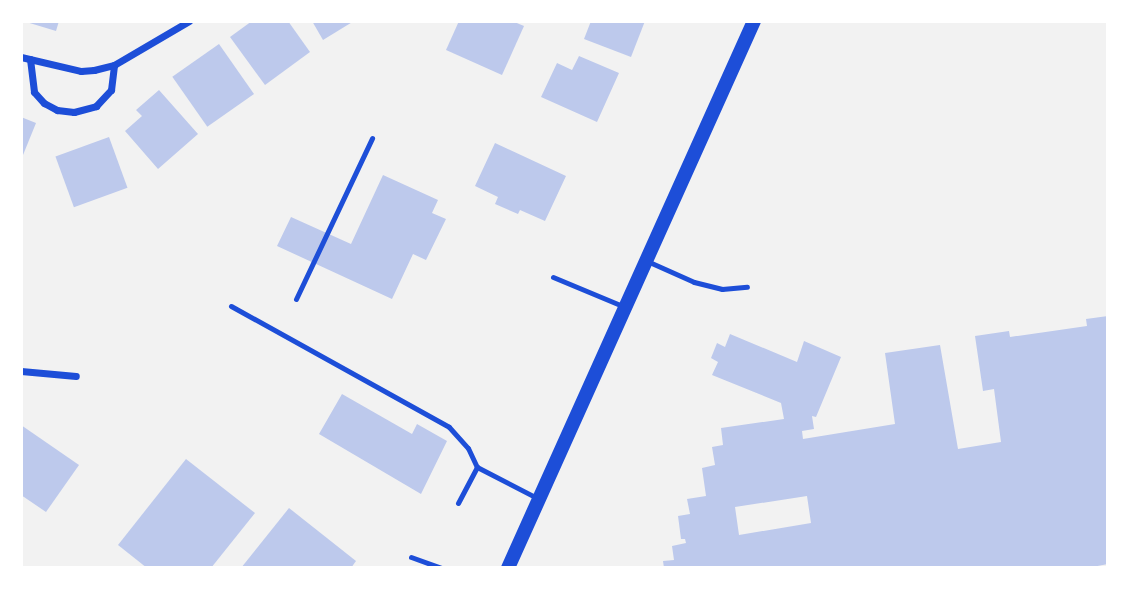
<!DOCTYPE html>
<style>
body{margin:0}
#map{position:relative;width:1129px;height:589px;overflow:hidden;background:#f2f2f2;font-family:Mulish,sans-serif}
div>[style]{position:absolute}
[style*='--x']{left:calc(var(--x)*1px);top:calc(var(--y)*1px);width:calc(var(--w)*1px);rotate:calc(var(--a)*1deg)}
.building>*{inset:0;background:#bdc9ec;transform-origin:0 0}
.service>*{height:5px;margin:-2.5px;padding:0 2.5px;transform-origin:2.5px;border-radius:2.5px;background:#1d4ed8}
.minor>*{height:7px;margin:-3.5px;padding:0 3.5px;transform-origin:3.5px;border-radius:3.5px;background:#1d4ed8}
.secondary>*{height:14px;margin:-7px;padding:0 7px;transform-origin:7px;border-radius:7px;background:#1d4ed8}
span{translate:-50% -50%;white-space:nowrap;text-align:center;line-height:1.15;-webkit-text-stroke:5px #fff;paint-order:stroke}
.frame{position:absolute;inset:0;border:23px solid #fff;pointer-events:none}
</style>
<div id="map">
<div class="building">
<i style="clip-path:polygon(23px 21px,59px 21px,56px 31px)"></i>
<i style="clip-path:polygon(252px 21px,288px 21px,310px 52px,265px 85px,230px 37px)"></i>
<i style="clip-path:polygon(312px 21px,354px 21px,323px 40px)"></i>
<i style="clip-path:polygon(459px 21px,512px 21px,524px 26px,502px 75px,446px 50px)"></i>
<i style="clip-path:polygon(591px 21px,645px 21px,631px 57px,584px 39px)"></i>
<i style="left:219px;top:44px;width:61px;height:57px;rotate:55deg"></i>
<i style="clip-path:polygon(579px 56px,619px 73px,597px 122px,541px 97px,557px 63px,572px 70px)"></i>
<i style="clip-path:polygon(159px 90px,198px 134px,158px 169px,125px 131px,142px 116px,136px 110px)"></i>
<i style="clip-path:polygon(21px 117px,36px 123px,21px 160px)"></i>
<i style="left:109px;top:137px;width:54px;height:57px;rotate:70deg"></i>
<i style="clip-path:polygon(495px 143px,566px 176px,545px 221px,520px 210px,518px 214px,495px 204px,498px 197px,475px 186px)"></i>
<i style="clip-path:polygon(383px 175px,438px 200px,432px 213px,446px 219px,426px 260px,413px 254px,392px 299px,277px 246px,291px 217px,351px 244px)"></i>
<i style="clip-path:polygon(evenodd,1108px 316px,1108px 564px,1087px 568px,664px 568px,663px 561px,674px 560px,672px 546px,686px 543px,685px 539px,681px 539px,678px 516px,690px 514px,687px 499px,706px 496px,702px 468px,715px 465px,712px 447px,723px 445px,721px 428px,784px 419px,781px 403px,712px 375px,718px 362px,711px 358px,717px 343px,725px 347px,730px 334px,797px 362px,804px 341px,841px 357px,816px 417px,812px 416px,814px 429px,802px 431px,803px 439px,895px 424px,885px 353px,940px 345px,958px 449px,1001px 442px,994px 389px,983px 391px,975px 336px,1009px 331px,1010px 337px,1087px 326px,1086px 319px,1108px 316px,807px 496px,811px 523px,739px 535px,735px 507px,807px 496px)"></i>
<i style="clip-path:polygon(342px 394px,412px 434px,417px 424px,447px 441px,421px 494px,319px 434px)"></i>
<i style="clip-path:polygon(21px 425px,79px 465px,46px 512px,21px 495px)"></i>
<i style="clip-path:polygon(186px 459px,255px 513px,211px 568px,147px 568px,118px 545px)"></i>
<i style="clip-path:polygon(289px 508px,356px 561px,351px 568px,241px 568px)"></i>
</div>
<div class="service">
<i style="--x:647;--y:261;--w:51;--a:24.1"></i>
<i style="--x:694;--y:282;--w:29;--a:14"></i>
<i style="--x:722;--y:289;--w:25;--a:-5"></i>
<i style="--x:553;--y:277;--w:78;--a:22.6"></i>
<i style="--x:296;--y:299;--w:178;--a:-64.7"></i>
<i style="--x:231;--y:306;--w:249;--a:29"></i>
<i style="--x:449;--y:427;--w:28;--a:48"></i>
<i style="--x:468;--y:448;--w:21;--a:65"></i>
<i style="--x:477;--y:467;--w:70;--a:27.3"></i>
<i style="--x:458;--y:503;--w:41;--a:-62.2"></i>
<i style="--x:411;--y:557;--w:32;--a:20"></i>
</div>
<div class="minor">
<i style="--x:21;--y:57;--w:62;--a:13.1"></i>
<i style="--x:81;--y:71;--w:13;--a:-4"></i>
<i style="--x:94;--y:70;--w:21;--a:-14"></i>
<i style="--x:114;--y:65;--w:87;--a:-30.4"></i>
<i style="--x:30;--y:59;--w:33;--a:83"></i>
<i style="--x:34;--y:92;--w:15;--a:48"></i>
<i style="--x:44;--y:103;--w:15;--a:28"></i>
<i style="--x:57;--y:110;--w:17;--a:7"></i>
<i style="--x:74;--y:112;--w:23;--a:-15"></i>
<i style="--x:96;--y:106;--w:22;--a:-47"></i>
<i style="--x:111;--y:90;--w:25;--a:-83"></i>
<i style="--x:21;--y:371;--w:55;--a:5.2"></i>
</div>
<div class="secondary">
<i style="--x:508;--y:568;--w:600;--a:-65.79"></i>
</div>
<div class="frame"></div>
</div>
